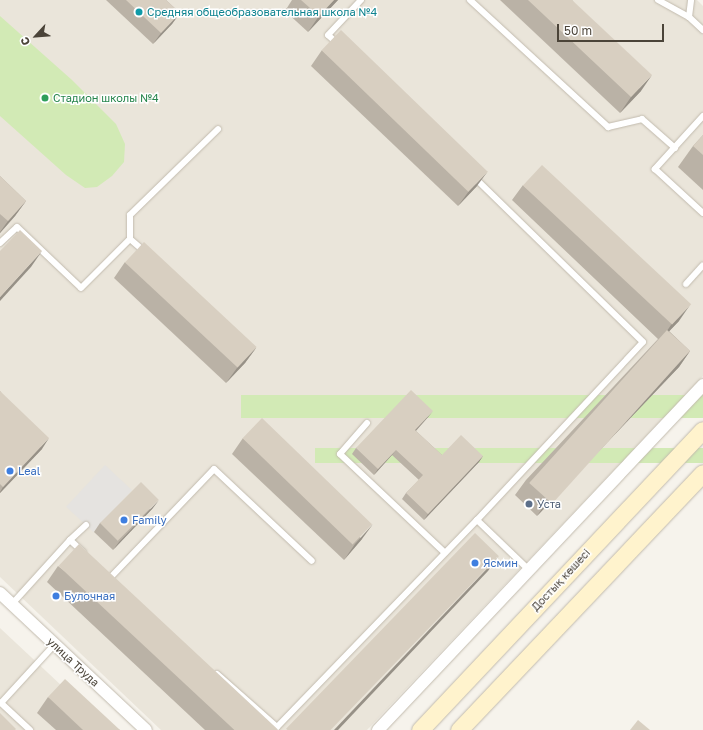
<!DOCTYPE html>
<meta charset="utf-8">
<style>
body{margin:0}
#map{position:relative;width:703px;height:730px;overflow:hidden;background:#f6f3ec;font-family:"Golos Text",sans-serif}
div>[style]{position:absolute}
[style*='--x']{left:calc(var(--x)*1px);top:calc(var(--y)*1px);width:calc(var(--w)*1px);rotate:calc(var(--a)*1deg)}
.residential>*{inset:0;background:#eae5da}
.green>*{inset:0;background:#d2eab5;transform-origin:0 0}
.parking>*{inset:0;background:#e5e3e0;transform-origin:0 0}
.roads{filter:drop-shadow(0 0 1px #c2bbae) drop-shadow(0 0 1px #c2bbae)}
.lane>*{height:6px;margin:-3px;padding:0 3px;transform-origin:3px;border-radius:3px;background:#fff}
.street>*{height:12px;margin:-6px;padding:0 6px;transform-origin:6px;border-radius:6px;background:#fff}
.secondary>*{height:17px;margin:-8.5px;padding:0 8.5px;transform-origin:8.5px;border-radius:8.5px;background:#fff3cd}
.wall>*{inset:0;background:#bab2a6}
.shaded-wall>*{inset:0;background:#979187}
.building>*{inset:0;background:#d8cfc1;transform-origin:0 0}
.dots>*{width:11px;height:11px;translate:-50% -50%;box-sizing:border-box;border:2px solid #fff;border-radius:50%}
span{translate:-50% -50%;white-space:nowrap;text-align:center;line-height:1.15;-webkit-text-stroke:3px #fff;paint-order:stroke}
.culture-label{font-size:11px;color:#0d838f}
.left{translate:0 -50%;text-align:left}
.leisure-label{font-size:11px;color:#27864d}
.shop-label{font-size:11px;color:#366cbe}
.service-label{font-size:11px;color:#4e5e75}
.street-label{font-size:11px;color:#4b4439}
.north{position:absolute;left:16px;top:16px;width:40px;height:40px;-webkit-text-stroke:3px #fff;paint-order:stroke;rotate:244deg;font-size:11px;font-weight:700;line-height:16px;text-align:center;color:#4b4439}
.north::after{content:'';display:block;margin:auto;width:14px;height:18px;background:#4b4439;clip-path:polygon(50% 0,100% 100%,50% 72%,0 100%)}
.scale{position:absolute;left:557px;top:24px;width:107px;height:18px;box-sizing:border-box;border:2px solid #4b4439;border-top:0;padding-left:5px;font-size:12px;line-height:14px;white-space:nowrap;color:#4b4439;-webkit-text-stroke:3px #fff;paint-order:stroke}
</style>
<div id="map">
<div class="residential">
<i style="clip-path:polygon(0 0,697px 0,703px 6px,703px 376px,367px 730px,161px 730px,0 577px)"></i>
<i style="clip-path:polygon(0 628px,109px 730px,0 730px)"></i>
</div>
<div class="green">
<i style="clip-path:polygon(0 16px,72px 80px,116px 124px,125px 144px,124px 162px,112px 176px,97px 187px,85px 188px,66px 175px,0 116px)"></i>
<i style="left:703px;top:395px;width:23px;height:462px;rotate:90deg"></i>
<i style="left:703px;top:448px;width:15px;height:388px;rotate:90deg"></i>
</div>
<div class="parking">
<i style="left:105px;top:465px;width:37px;height:57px;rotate:43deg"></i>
</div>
<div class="roads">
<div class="lane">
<i style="--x:470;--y:0;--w:188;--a:42.6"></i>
<i style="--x:608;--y:127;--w:35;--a:-13"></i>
<i style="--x:642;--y:119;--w:44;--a:41.3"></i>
<i style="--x:658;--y:0;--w:35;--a:29"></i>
<i style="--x:689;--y:17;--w:19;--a:43"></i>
<i style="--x:689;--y:17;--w:17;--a:-83"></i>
<i style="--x:338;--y:44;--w:13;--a:-138"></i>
<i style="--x:328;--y:35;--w:48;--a:-46.7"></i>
<i style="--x:703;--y:116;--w:72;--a:132.2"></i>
<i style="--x:655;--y:169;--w:65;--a:42.5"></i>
<i style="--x:130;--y:239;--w:24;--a:-90"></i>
<i style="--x:130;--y:215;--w:123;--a:-44.3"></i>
<i style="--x:0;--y:243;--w:23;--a:-43"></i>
<i style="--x:17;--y:227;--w:88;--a:43.6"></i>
<i style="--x:81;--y:288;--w:69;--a:-45"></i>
<i style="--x:130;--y:239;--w:18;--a:41"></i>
<i style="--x:686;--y:284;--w:25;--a:-48"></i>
<i style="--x:367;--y:423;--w:41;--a:131.1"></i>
<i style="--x:340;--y:454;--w:144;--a:43.3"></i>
<i style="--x:477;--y:520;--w:72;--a:43.9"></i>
<i style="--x:70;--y:540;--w:22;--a:-43"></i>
<i style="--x:109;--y:579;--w:152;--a:-46.3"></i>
<i style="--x:214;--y:469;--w:134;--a:43.2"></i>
<i style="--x:12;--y:604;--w:86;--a:-47.8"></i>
<i style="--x:70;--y:540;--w:18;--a:43"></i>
<i style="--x:217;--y:674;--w:80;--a:41.5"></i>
<i style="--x:277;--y:727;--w:288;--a:-46"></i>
<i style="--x:477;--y:520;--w:243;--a:-47"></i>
<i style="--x:643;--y:342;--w:235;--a:-135.7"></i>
<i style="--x:30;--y:730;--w:40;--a:-137"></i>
<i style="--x:1;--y:703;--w:80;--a:-47.5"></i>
</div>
<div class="street">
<i style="--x:0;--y:593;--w:200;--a:43.2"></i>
<i style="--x:378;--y:730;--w:474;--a:-46.7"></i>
</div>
<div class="secondary">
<i style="--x:420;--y:730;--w:412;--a:-46.7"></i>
<i style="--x:459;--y:730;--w:354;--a:-46.5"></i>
</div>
</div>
<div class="wall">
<i style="clip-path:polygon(106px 0,166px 0,180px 13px,172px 24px,153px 44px)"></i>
<i style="clip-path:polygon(292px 0,338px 0,308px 32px,285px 11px)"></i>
<i style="clip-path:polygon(500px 0,572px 0,641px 91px,620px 113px)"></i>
<i style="clip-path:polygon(322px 50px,477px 186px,458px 206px,311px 66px)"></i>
<i style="clip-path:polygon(703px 135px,703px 190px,678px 167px,693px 146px)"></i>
<i style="clip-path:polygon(0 176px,26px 201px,15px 216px,0 233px)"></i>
<i style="clip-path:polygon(523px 185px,679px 321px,669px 331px,690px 351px,679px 367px,537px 516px,515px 495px,526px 480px,658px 339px,512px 200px)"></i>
<i style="clip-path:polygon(125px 262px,256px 348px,245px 363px,226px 383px,114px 278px)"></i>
<i style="clip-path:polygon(0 391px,42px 449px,0 493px)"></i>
<i style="clip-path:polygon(429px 416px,416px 431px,442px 455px,483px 456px,479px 462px,424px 520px,402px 499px,406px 493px,419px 480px,392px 455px,374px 475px,352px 454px,356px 448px)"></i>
<i style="clip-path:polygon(243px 438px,362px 539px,344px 560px,232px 454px)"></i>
<i style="clip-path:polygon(153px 508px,113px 550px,94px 532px,100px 523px)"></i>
<i style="clip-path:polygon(58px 566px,277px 730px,205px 730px,47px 582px)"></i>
<i style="clip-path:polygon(48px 697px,120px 730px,56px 730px,37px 713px)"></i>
</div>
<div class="shaded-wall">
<i style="clip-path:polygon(334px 0,338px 0,308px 32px,319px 16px)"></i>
<i style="clip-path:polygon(180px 13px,172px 24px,153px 44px,161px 33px)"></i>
<i style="clip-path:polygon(652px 75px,641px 91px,620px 113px,631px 97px)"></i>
<i style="clip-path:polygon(488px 171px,477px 186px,458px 206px,469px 191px)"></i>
<i style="clip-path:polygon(26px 201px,15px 216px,0 233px,0 232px,8px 221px)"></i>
<i style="clip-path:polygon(42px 251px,31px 267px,0 301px,0 297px)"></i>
<i style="clip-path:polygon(690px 305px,679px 321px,660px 341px,671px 325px)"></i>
<i style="clip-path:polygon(256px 348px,245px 363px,226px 383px,237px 368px)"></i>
<i style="clip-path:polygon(690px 351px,679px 367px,537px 516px,548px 500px)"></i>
<i style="clip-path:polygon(433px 411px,429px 416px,411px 436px,415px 430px)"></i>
<i style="clip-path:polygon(49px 438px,42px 449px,0 493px,0 492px,3px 487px)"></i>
<i style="clip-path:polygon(396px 450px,392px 455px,374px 475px,378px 469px)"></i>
<i style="clip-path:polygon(483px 456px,479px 462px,424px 520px,428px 514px)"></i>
<i style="clip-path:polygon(159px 500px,153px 508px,113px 550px,119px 542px)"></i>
<i style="clip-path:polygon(373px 524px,362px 539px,344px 560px,355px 544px)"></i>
<i style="clip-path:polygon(499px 556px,488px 571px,338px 730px,334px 730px)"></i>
</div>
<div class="building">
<i style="clip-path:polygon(126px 0,166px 0,180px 13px,161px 33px)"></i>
<i style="clip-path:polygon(301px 0,334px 0,319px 16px)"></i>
<i style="clip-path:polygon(528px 0,572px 0,652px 75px,631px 97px)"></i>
<i style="left:341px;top:30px;width:204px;height:28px;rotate:44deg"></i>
<i style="clip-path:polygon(703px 135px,703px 155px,693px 146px)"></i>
<i style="left:542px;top:165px;width:204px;height:28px;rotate:43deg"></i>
<i style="clip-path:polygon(0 176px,26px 201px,8px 221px,0 214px)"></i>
<i style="clip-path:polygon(20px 230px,42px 251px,0 297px,0 251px)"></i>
<i style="left:144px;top:242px;width:154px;height:28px;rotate:43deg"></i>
<i style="left:667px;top:330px;width:31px;height:206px;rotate:42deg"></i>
<i style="clip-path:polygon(411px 390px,433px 411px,415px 430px,442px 455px,461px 435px,483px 456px,428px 514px,406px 493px,423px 475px,396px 450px,378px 469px,356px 448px)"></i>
<i style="clip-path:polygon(0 391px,49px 438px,3px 487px,0 484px)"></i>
<i style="left:262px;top:418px;width:153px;height:28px;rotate:44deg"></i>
<i style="left:141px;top:482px;width:25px;height:58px;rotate:45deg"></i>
<i style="left:475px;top:533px;width:33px;height:272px;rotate:44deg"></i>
<i style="left:79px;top:544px;width:272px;height:30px;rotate:43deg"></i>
<i style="clip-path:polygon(65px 679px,120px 730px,83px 730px,48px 697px)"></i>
<i style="clip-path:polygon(0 713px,16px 729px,15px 730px,0 730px)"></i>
<i style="clip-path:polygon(638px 720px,650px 730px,630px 730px)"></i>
</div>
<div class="dots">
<i style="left:139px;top:12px;background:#0f9aa8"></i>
<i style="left:45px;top:98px;background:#2e9e5b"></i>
<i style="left:10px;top:471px;background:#3f7fe0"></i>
<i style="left:529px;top:504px;background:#5c6f8a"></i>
<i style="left:124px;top:520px;background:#3f7fe0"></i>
<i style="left:475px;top:563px;background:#3f7fe0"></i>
<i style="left:56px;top:596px;background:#3f7fe0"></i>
</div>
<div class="culture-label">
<span class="left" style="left:147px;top:12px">Средняя общеобразовательная школа №4</span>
</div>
<div class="leisure-label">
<span class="left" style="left:53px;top:98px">Стадион школы №4</span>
</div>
<div class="shop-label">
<span class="left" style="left:18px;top:471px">Leal</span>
<span class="left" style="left:132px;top:520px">Family</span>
<span class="left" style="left:483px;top:563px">Ясмин</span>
<span class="left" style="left:64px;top:596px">Булочная</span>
</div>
<div class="service-label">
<span class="left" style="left:537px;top:504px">Уста</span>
</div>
<div class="street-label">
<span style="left:561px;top:580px;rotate:-47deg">Достық көшесі</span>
<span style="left:73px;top:662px;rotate:43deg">улица Труда</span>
</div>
<div class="north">С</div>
<div class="scale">50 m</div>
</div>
